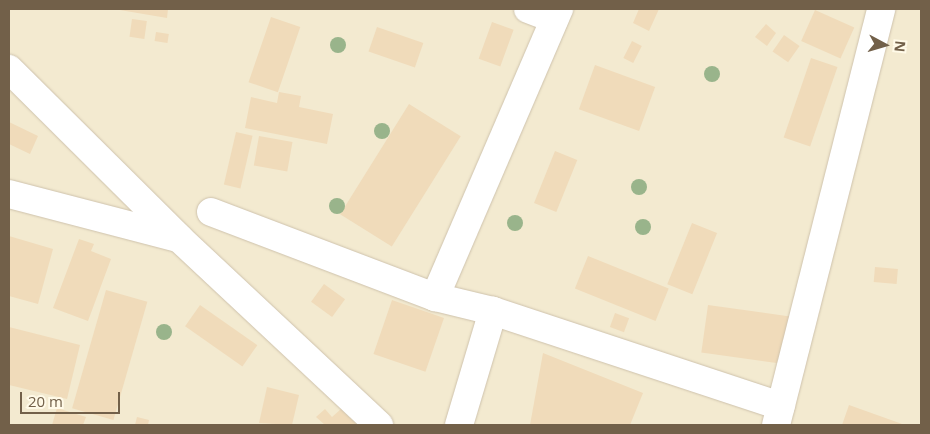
<!DOCTYPE html>
<style>
body{margin:0}
#map{position:relative;width:930px;height:434px;overflow:hidden;background:#fbf7e2;font-family:"Open Sans",sans-serif}
div>[style]{position:absolute}
[style*='--x']{left:calc(var(--x)*1px);top:calc(var(--y)*1px);width:calc(var(--w)*1px);rotate:calc(var(--a)*1deg)}
.residential>*{inset:0;background:#f3ead0;transform-origin:0 0}
.building>*{inset:0;background:#f0dbba;transform-origin:0 0}
.roads{filter:drop-shadow(0 0 1px #cec2ac) drop-shadow(0 0 1px #cec2ac)}
.minor>*{height:28px;margin:-14px;padding:0 14px;transform-origin:14px;border-radius:14px;background:#fff}
.trees>*{width:16px;height:16px;margin:-8px;border-radius:50%;background:#99b48b}
span{translate:-50% -50%;white-space:nowrap;text-align:center;line-height:1.15;-webkit-text-stroke:4px #fffae8;paint-order:stroke}
.frame{position:absolute;inset:0;border:10px solid #726049;pointer-events:none}
.north{position:absolute;left:860px;top:20px;width:50px;height:50px;-webkit-text-stroke:4px #fffae8;paint-order:stroke;rotate:96deg;font-size:14px;font-weight:700;line-height:20px;text-align:center;color:#726049}
.north::after{content:'';display:block;margin:auto;width:18px;height:22px;background:#726049;clip-path:polygon(50% 0,100% 100%,50% 72%,0 100%)}
.scale{position:absolute;left:20px;top:392px;width:100px;height:22px;box-sizing:border-box;border:2px solid #726049;border-top:0;padding-left:6px;font-size:15px;line-height:18px;white-space:nowrap;color:#726049;-webkit-text-stroke:4px #fffae8;paint-order:stroke}
</style>
<div id="map">
<div class="residential">
<i style="left:9px;top:9px;width:912px;height:416px"></i>
</div>
<div class="building">
<i style="clip-path:polygon(114px 9px,168px 9px,167px 18px)"></i>
<i style="clip-path:polygon(639px 9px,659px 9px,649px 31px,633px 23px)"></i>
<i style="left:815px;top:10px;width:43px;height:34px;rotate:24deg"></i>
<i style="left:271px;top:17px;width:31px;height:69px;rotate:19deg"></i>
<i style="left:132px;top:19px;width:15px;height:18px;rotate:8deg"></i>
<i style="left:492px;top:22px;width:23px;height:39px;rotate:20deg"></i>
<i style="clip-path:polygon(766px 24px,776px 33px,767px 46px,755px 37px)"></i>
<i style="left:377px;top:27px;width:49px;height:26px;rotate:19deg"></i>
<i style="left:156px;top:32px;width:13px;height:9px;rotate:9deg"></i>
<i style="left:784px;top:35px;width:19px;height:20px;rotate:35deg"></i>
<i style="left:632px;top:41px;width:11px;height:19px;rotate:27deg"></i>
<i style="left:811px;top:58px;width:28px;height:84px;rotate:19deg"></i>
<i style="left:595px;top:65px;width:64px;height:47px;rotate:20deg"></i>
<i style="clip-path:polygon(279px 92px,301px 96px,299px 107px,333px 114px,327px 144px,245px 128px,251px 97px,277px 103px)"></i>
<i style="left:409px;top:104px;width:61px;height:130px;rotate:32deg"></i>
<i style="clip-path:polygon(9px 122px,38px 136px,30px 154px,9px 144px)"></i>
<i style="left:236px;top:132px;width:17px;height:54px;rotate:13deg"></i>
<i style="left:259px;top:136px;width:34px;height:30px;rotate:10deg"></i>
<i style="left:555px;top:151px;width:24px;height:56px;rotate:22deg"></i>
<i style="left:692px;top:223px;width:27px;height:66px;rotate:22deg"></i>
<i style="clip-path:polygon(9px 236px,53px 249px,38px 304px,9px 296px)"></i>
<i style="clip-path:polygon(79px 239px,94px 244px,91px 251px,111px 259px,88px 321px,53px 308px)"></i>
<i style="left:588px;top:256px;width:87px;height:35px;rotate:22deg"></i>
<i style="left:875px;top:267px;width:23px;height:15px;rotate:5deg"></i>
<i style="left:324px;top:284px;width:26px;height:22px;rotate:36deg"></i>
<i style="left:106px;top:290px;width:43px;height:123px;rotate:16deg"></i>
<i style="left:392px;top:300px;width:55px;height:57px;rotate:19deg"></i>
<i style="left:200px;top:305px;width:70px;height:26px;rotate:35deg"></i>
<i style="left:708px;top:305px;width:90px;height:48px;rotate:8deg"></i>
<i style="left:615px;top:313px;width:15px;height:15px;rotate:20deg"></i>
<i style="clip-path:polygon(9px 327px,80px 345px,67px 399px,9px 385px)"></i>
<i style="clip-path:polygon(543px 353px,643px 393px,630px 425px,530px 425px)"></i>
<i style="clip-path:polygon(267px 387px,299px 395px,292px 425px,259px 423px)"></i>
<i style="clip-path:polygon(849px 405px,905px 425px,842px 425px)"></i>
<i style="clip-path:polygon(57px 408px,86px 417px,83px 425px,52px 425px)"></i>
<i style="clip-path:polygon(325px 409px,332px 417px,341px 409px,357px 425px,325px 425px,316px 417px)"></i>
<i style="clip-path:polygon(137px 417px,149px 420px,148px 425px,135px 425px)"></i>
</div>
<div class="roads">
<div class="minor">
<i style="--x:528;--y:9;--w:28;--a:21"></i>
<i style="--x:9;--y:69;--w:240;--a:44.8"></i>
<i style="--x:179;--y:238;--w:274;--a:43.1"></i>
<i style="--x:9;--y:194;--w:175;--a:14.6"></i>
<i style="--x:211;--y:212;--w:240;--a:20.8"></i>
<i style="--x:435;--y:297;--w:60;--a:13.6"></i>
<i style="--x:493;--y:311;--w:303;--a:18.3"></i>
<i style="--x:435;--y:297;--w:314;--a:-66.7"></i>
<i style="--x:459;--y:425;--w:119;--a:-73.4"></i>
<i style="--x:776;--y:425;--w:429;--a:-75.8"></i>
</div>
</div>
<div class="trees">
<i style="left:338px;top:45px"></i>
<i style="left:712px;top:74px"></i>
<i style="left:382px;top:131px"></i>
<i style="left:639px;top:187px"></i>
<i style="left:337px;top:206px"></i>
<i style="left:515px;top:223px"></i>
<i style="left:643px;top:227px"></i>
<i style="left:164px;top:332px"></i>
</div>
<div class="frame"></div>
<div class="north">N</div>
<div class="scale">20 m</div>
</div>
